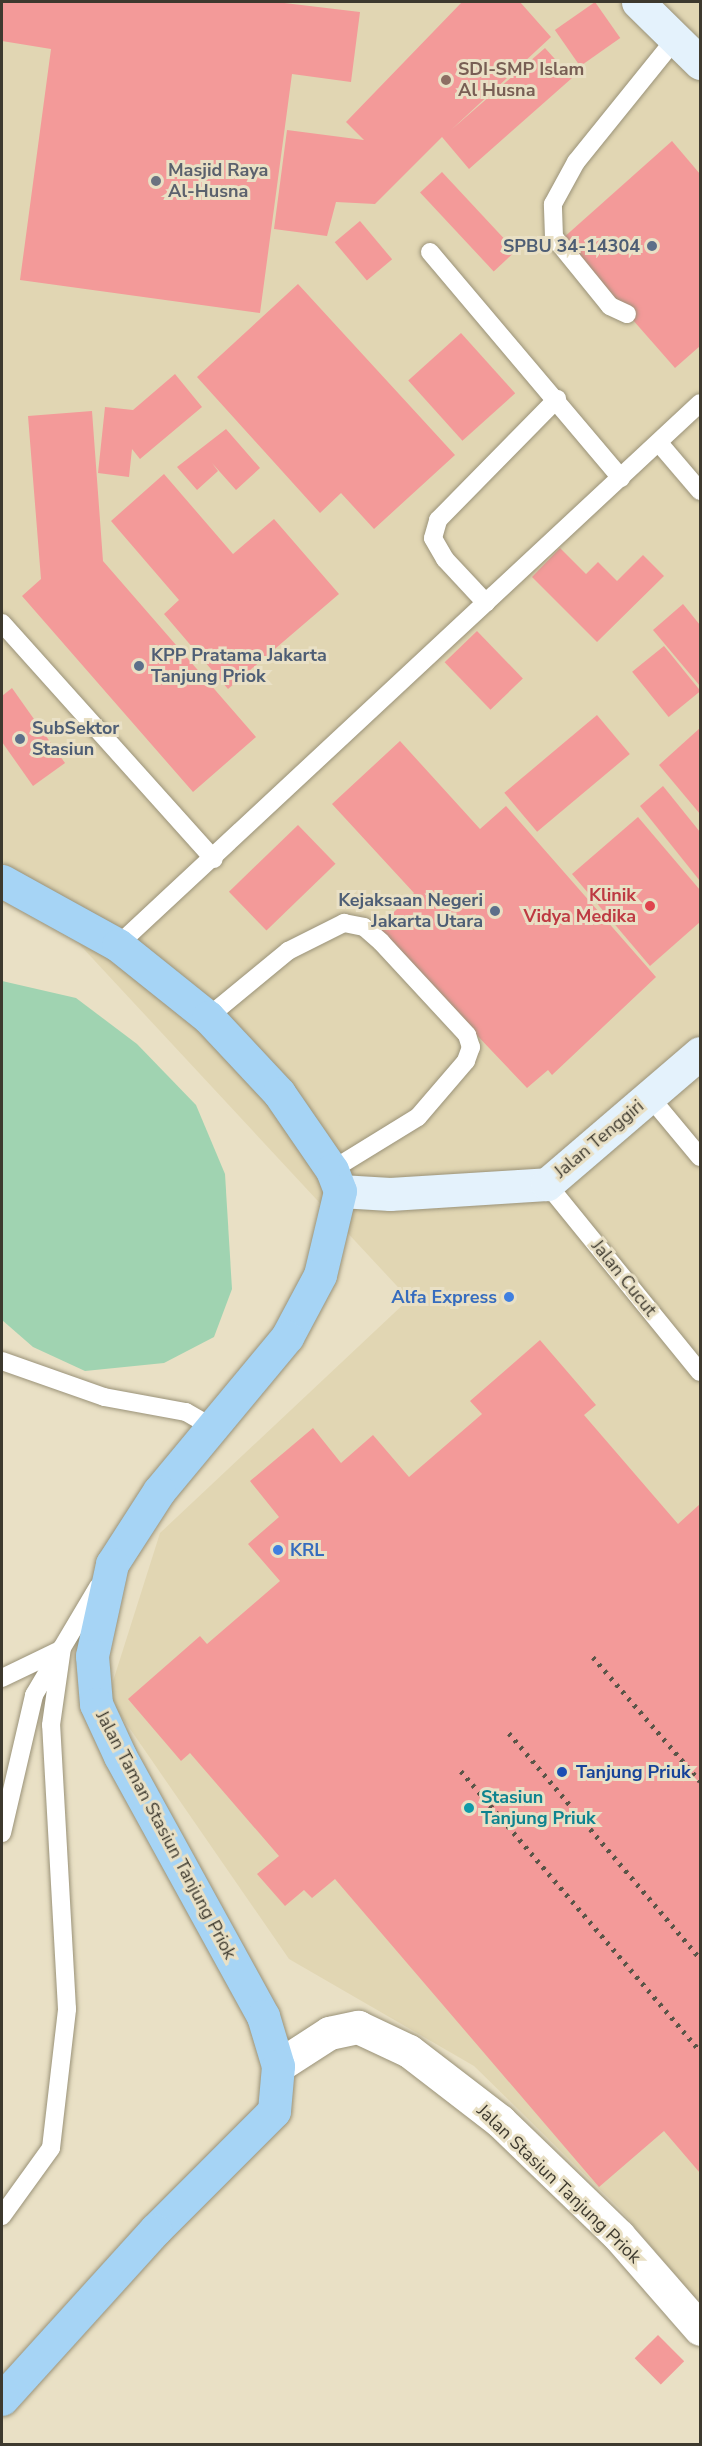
<!DOCTYPE html>
<style>
body{margin:0}
#map{position:relative;width:702px;height:2446px;overflow:hidden;background:#e9e0c5;font-family:"Nunito Sans",sans-serif}
div>[style]{position:absolute}
[style*='--x']{left:calc(var(--x)*1px);top:calc(var(--y)*1px);width:calc(var(--w)*1px);rotate:calc(var(--a)*1deg)}
.built>*{inset:0;background:#e1d6b3}
.green>*{inset:0;background:#a0d3b1}
.building>*{inset:0;background:#f39a99;transform-origin:0 0}
.roads{filter:drop-shadow(0 0 2px #9a9278) drop-shadow(0 0 2px #9a9278)}
.lane>*{height:18px;margin:-9px;padding:0 9px;transform-origin:9px;border-radius:9px;background:#fff}
.street>*{height:33px;margin:-16.5px;padding:0 16.5px;transform-origin:16.5px;border-radius:16.5px;background:#fff}
.secondary>*{height:33px;margin:-16.5px;padding:0 16.5px;transform-origin:16.5px;border-radius:16.5px;background:#e4f2fc}
.highway>*{height:33px;margin:-16.5px;padding:0 16.5px;transform-origin:16.5px;border-radius:16.5px;background:#a6d4f5}
.rail>*{height:4.5px;margin-top:-2.25px;transform-origin:0;background:repeating-linear-gradient(90deg,#5a5548 0 3px,transparent 0 9px)}
.dots>*{width:16px;height:16px;translate:-50% -50%;box-sizing:border-box;border:3px solid #e9e0c5;border-radius:50%}
span{translate:-50% -50%;white-space:nowrap;text-align:center;line-height:1.15;-webkit-text-stroke:6px #e9e0c5;paint-order:stroke}
.education-label{font-size:18px;color:#785e54;font-weight:700}
.left{translate:0 -50%;text-align:left}
.worship-label{font-size:18px;color:#5b616d;font-weight:700}
.service-label{font-size:18px;color:#4e5e75;font-weight:700}
.right{translate:-100% -50%;text-align:right}
.health-label{font-size:18px;color:#be3a42;font-weight:700}
.street-label{font-size:18px;color:#3d392e}
.shop-label{font-size:18px;color:#366cbe;font-weight:700}
.transit-label{font-size:18px;color:#164399;font-weight:700}
.culture-label{font-size:18px;color:#0d838f;font-weight:700}
.frame{position:absolute;inset:0;border:3px solid #3d392e;pointer-events:none}
</style>
<div id="map">
<div class="built">
<i style="clip-path:polygon(2px 2px,700px 2px,700px 2304px,620px 2209px,474px 2066px,289px 1959px,108px 1697px,160px 1533px,409px 1299px,2px 861px)"></i>
</div>
<div class="green">
<i style="clip-path:polygon(2px 981px,76px 998px,137px 1044px,196px 1105px,225px 1174px,232px 1289px,214px 1337px,164px 1363px,85px 1371px,33px 1347px,2px 1320px)"></i>
</div>
<div class="building">
<i style="clip-path:polygon(3px 2px,276px 2px,360px 12px,351px 82px,292px 74px,260px 313px,20px 280px,51px 49px,2px 41px)"></i>
<i style="clip-path:polygon(462px 2px,520px 2px,551px 37px,451px 130px,545px 48px,572px 78px,469px 169px,442px 137px,375px 204px,336px 202px,327px 236px,274px 229px,287px 130px,364px 140px,346px 122px)"></i>
<i style="left:595px;top:2px;width:44px;height:49px;rotate:55deg"></i>
<i style="clip-path:polygon(672px 141px,700px 174px,700px 346px,675px 368px,562px 239px)"></i>
<i style="left:442px;top:172px;width:108px;height:30px;rotate:47deg"></i>
<i style="left:360px;top:221px;width:50px;height:33px;rotate:50deg"></i>
<i style="clip-path:polygon(298px 284px,455px 455px,374px 529px,341px 493px,320px 513px,197px 377px)"></i>
<i style="left:461px;top:333px;width:81px;height:71px;rotate:48deg"></i>
<i style="clip-path:polygon(175px 374px,202px 407px,140px 459px,132px 449px,129px 477px,98px 473px,105px 407px,133px 410px)"></i>
<i style="clip-path:polygon(92px 411px,103px 561px,256px 737px,193px 792px,22px 596px,41px 579px,28px 416px)"></i>
<i style="clip-path:polygon(226px 429px,260px 468px,236px 490px,212px 463px,218px 471px,197px 490px,177px 467px)"></i>
<i style="clip-path:polygon(164px 474px,233px 554px,274px 519px,339px 594px,228px 689px,164px 614px,179px 600px,111px 521px)"></i>
<i style="clip-path:polygon(560px 548px,586px 574px,598px 562px,617px 581px,643px 555px,664px 576px,597px 642px,532px 577px)"></i>
<i style="clip-path:polygon(683px 604px,700px 625px,700px 686px,653px 630px)"></i>
<i style="left:477px;top:631px;width:66px;height:45px;rotate:46deg"></i>
<i style="left:664px;top:646px;width:58px;height:41px;rotate:51deg"></i>
<i style="clip-path:polygon(12px 688px,65px 763px,33px 786px,2px 742px,2px 696px)"></i>
<i style="left:597px;top:715px;width:51px;height:121px;rotate:50deg"></i>
<i style="clip-path:polygon(700px 728px,700px 814px,659px 765px)"></i>
<i style="clip-path:polygon(400px 741px,480px 829px,506px 806px,656px 977px,552px 1075px,548px 1070px,527px 1088px,376px 929px,414px 893px,332px 804px)"></i>
<i style="clip-path:polygon(663px 786px,700px 832px,700px 881px,640px 806px)"></i>
<i style="clip-path:polygon(638px 817px,700px 890px,700px 922px,650px 966px,572px 874px)"></i>
<i style="left:298px;top:825px;width:54px;height:96px;rotate:46deg"></i>
<i style="clip-path:polygon(540px 1340px,596px 1405px,584px 1415px,678px 1524px,700px 1504px,700px 2173px,664px 2131px,599px 2187px,335px 1879px,312px 1898px,304px 1890px,285px 1906px,257px 1874px,279px 1856px,190px 1753px,181px 1761px,128px 1699px,200px 1636px,207px 1644px,280px 1581px,248px 1544px,279px 1517px,250px 1481px,313px 1428px,341px 1463px,373px 1435px,409px 1477px,482px 1414px,470px 1401px)"></i>
<i style="left:658px;top:2335px;width:37px;height:33px;rotate:45deg"></i>
</div>
<div class="roads">
<div class="lane">
<i style="--x:430;--y:252;--w:296;--a:49.8"></i>
<i style="--x:627;--y:314;--w:19;--a:-155"></i>
<i style="--x:610;--y:306;--w:89;--a:-129.1"></i>
<i style="--x:554;--y:237;--w:33;--a:-92"></i>
<i style="--x:553;--y:204;--w:48;--a:-61.3"></i>
<i style="--x:576;--y:162;--w:159;--a:-51.1"></i>
<i style="--x:659;--y:443;--w:63;--a:49.5"></i>
<i style="--x:486;--y:603;--w:60;--a:-133"></i>
<i style="--x:445;--y:559;--w:24;--a:-120"></i>
<i style="--x:433;--y:538;--w:19;--a:-74"></i>
<i style="--x:438;--y:520;--w:170;--a:-45.5"></i>
<i style="--x:2;--y:623;--w:317;--a:48.1"></i>
<i style="--x:118;--y:945;--w:795;--a:-42.96"></i>
<i style="--x:208;--y:1017;--w:104;--a:-39.5"></i>
<i style="--x:288;--y:951;--w:63;--a:-26.6"></i>
<i style="--x:344;--y:923;--w:20;--a:11"></i>
<i style="--x:364;--y:927;--w:23;--a:41"></i>
<i style="--x:381;--y:942;--w:127;--a:47.2"></i>
<i style="--x:467;--y:1035;--w:13;--a:72"></i>
<i style="--x:471;--y:1047;--w:15;--a:110"></i>
<i style="--x:466;--y:1061;--w:74;--a:130.6"></i>
<i style="--x:418;--y:1117;--w:101;--a:148.4"></i>
<i style="--x:650;--y:1097;--w:78;--a:50.2"></i>
<i style="--x:547;--y:1184;--w:242;--a:50.9"></i>
<i style="--x:2;--y:1361;--w:108;--a:19.4"></i>
<i style="--x:104;--y:1397;--w:83;--a:10.4"></i>
<i style="--x:186;--y:1412;--w:32;--a:30"></i>
<i style="--x:2;--y:1678;--w:62;--a:-25.7"></i>
<i style="--x:2;--y:1833;--w:142;--a:-76.9"></i>
<i style="--x:34;--y:1695;--w:126;--a:-59.3"></i>
<i style="--x:2;--y:2216;--w:84;--a:-54.2"></i>
<i style="--x:51;--y:2148;--w:140;--a:-83.4"></i>
<i style="--x:67;--y:2009;--w:284;--a:-93.2"></i>
<i style="--x:51;--y:1725;--w:78;--a:-81.9"></i>
</div>
<div class="street">
<i style="--x:278;--y:2066;--w:61;--a:-32.9"></i>
<i style="--x:329;--y:2033;--w:30;--a:-12"></i>
<i style="--x:358;--y:2027;--w:56;--a:25.2"></i>
<i style="--x:409;--y:2051;--w:115;--a:37.6"></i>
<i style="--x:500;--y:2121;--w:165;--a:44"></i>
<i style="--x:619;--y:2236;--w:123;--a:48.9"></i>
</div>
<div class="secondary">
<i style="--x:638;--y:2;--w:87;--a:44.5"></i>
<i style="--x:340;--y:1191;--w:50;--a:3.4"></i>
<i style="--x:390;--y:1194;--w:157;--a:-3.6"></i>
<i style="--x:547;--y:1184;--w:201;--a:-40.6"></i>
</div>
<div class="highway">
<i style="--x:2;--y:881;--w:132;--a:28.9"></i>
<i style="--x:118;--y:945;--w:115;--a:38.7"></i>
<i style="--x:208;--y:1017;--w:104;--a:46.9"></i>
<i style="--x:279;--y:1093;--w:93;--a:55.5"></i>
<i style="--x:332;--y:1170;--w:22;--a:69"></i>
<i style="--x:340;--y:1191;--w:86;--a:103.4"></i>
<i style="--x:320;--y:1275;--w:70;--a:118"></i>
<i style="--x:287;--y:1337;--w:200;--a:129.7"></i>
<i style="--x:159;--y:1491;--w:87;--a:122.8"></i>
<i style="--x:112;--y:1564;--w:94;--a:102.3"></i>
<i style="--x:92;--y:1656;--w:48;--a:85.2"></i>
<i style="--x:96;--y:1704;--w:57;--a:65.2"></i>
<i style="--x:120;--y:1756;--w:297;--a:61.2"></i>
<i style="--x:263;--y:2016;--w:52;--a:73.3"></i>
<i style="--x:278;--y:2066;--w:45;--a:95.1"></i>
<i style="--x:274;--y:2111;--w:168;--a:135"></i>
<i style="--x:155;--y:2230;--w:228;--a:132.2"></i>
</div>
</div>
<div class="rail">
<i style="--x:593;--y:1657;--w:164;--a:49.2"></i>
<i style="--x:509;--y:1733;--w:295;--a:49.7"></i>
<i style="--x:461;--y:1771;--w:368;--a:49.5"></i>
</div>
<div class="dots">
<i style="left:446px;top:80px;background:#8d6e63"></i>
<i style="left:156px;top:181px;background:#6b7280"></i>
<i style="left:652px;top:246px;background:#5c6f8a"></i>
<i style="left:139px;top:666px;background:#5c6f8a"></i>
<i style="left:20px;top:739px;background:#5c6f8a"></i>
<i style="left:650px;top:906px;background:#e0444e"></i>
<i style="left:495px;top:911px;background:#5c6f8a"></i>
<i style="left:509px;top:1297px;background:#3f7fe0"></i>
<i style="left:278px;top:1550px;background:#3f7fe0"></i>
<i style="left:562px;top:1772px;background:#1a4fb4"></i>
<i style="left:469px;top:1808px;background:#0f9aa8"></i>
</div>
<div class="education-label">
<span class="left" style="left:458px;top:80px">SDI-SMP Islam<br>Al Husna</span>
</div>
<div class="worship-label">
<span class="left" style="left:168px;top:181px">Masjid Raya<br>Al-Husna</span>
</div>
<div class="service-label">
<span class="right" style="left:640px;top:246px">SPBU 34-14304</span>
<span class="left" style="left:151px;top:666px">KPP Pratama Jakarta<br>Tanjung Priok</span>
<span class="left" style="left:32px;top:739px">SubSektor<br>Stasiun</span>
<span class="right" style="left:483px;top:911px">Kejaksaan Negeri<br>Jakarta Utara</span>
</div>
<div class="health-label">
<span class="right" style="left:636px;top:906px">Klinik<br>Vidya Medika</span>
</div>
<div class="street-label">
<span style="left:599px;top:1139px;rotate:-40deg">Jalan Tenggiri</span>
<span style="left:624px;top:1278px;rotate:51deg">Jalan Cucut</span>
<span style="left:166px;top:1835px;rotate:62deg">Jalan Taman Stasiun Tanjung Priok</span>
<span style="left:559px;top:2184px;rotate:44deg">Jalan Stasiun Tanjung Priok</span>
</div>
<div class="shop-label">
<span class="right" style="left:497px;top:1297px">Alfa Express</span>
<span class="left" style="left:290px;top:1550px">KRL</span>
</div>
<div class="transit-label">
<span class="left" style="left:576px;top:1772px">Tanjung Priuk</span>
</div>
<div class="culture-label">
<span class="left" style="left:481px;top:1808px">Stasiun<br>Tanjung Priuk</span>
</div>
<div class="frame"></div>
</div>
